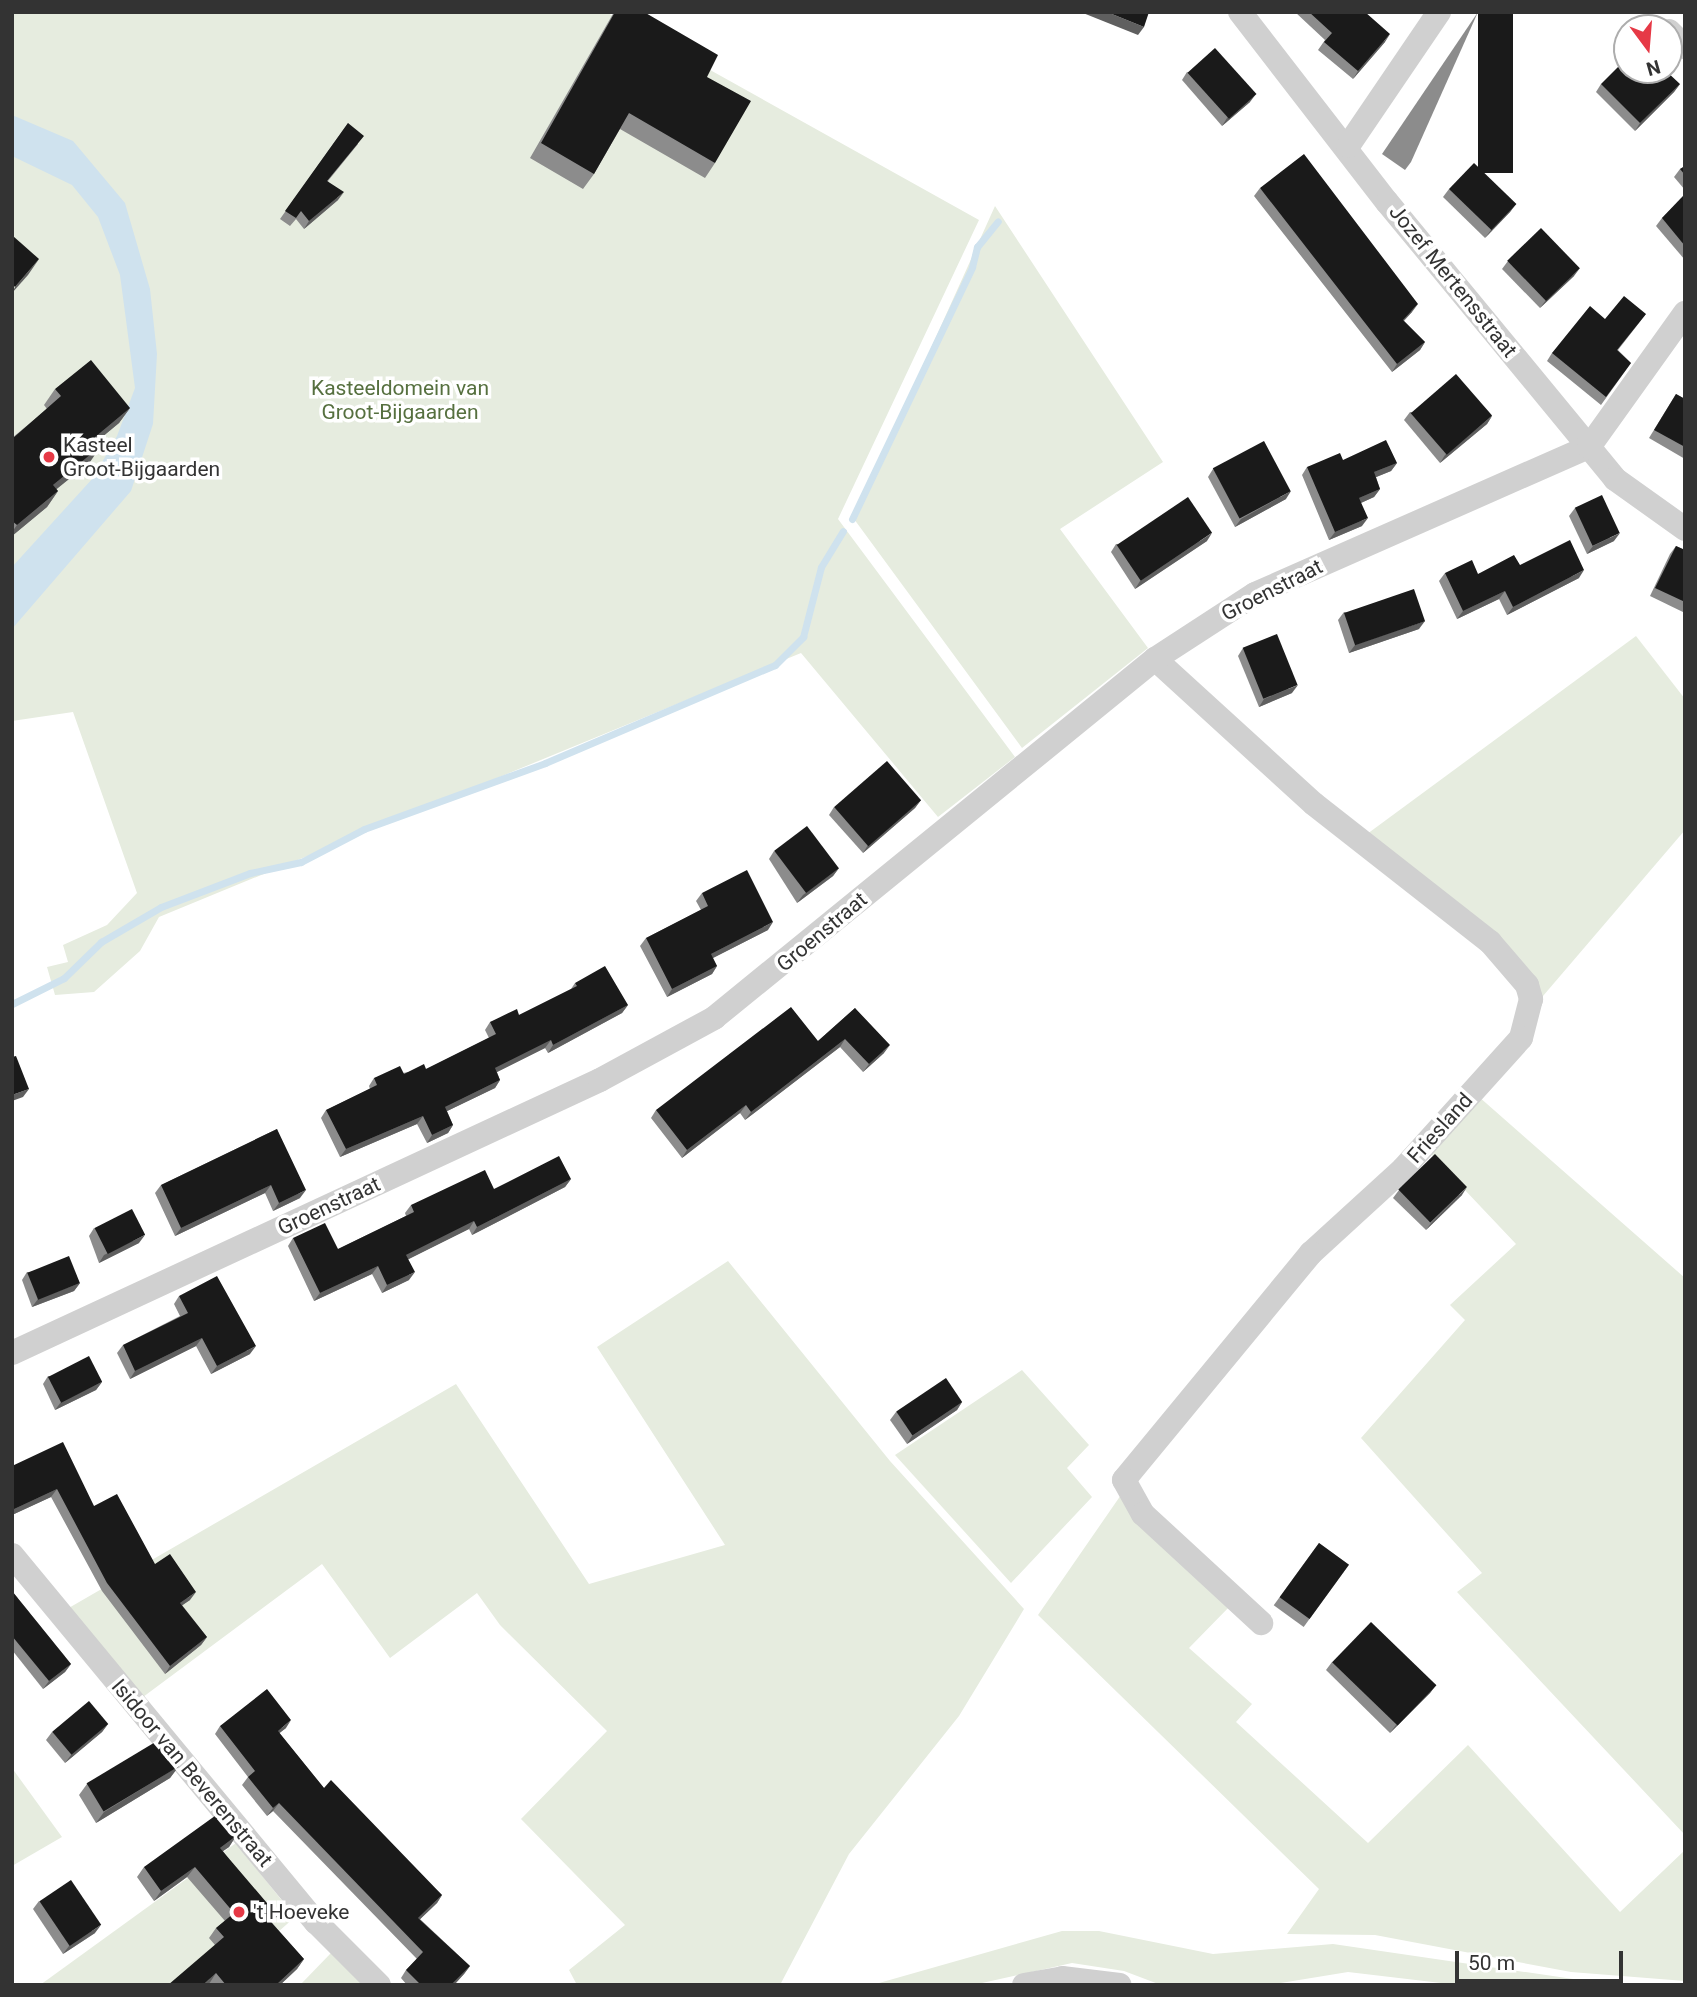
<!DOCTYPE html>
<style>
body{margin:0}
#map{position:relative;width:1697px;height:1997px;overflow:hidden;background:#fff;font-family:Roboto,sans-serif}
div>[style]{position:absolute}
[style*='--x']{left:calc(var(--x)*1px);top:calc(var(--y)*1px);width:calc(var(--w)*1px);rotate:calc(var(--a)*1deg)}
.green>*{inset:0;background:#e6ecdf}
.water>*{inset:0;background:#cfe2ee}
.stream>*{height:7px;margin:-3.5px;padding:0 3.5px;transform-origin:3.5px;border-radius:3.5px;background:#cfe2ee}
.minor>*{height:24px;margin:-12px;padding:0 12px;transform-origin:12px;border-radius:12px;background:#d0d0d0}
.wall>*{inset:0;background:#8c8c8c;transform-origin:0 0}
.shaded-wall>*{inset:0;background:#5f5f5f}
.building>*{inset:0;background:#1a1a1a;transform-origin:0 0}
.dots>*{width:19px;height:19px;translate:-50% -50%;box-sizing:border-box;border:4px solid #fff;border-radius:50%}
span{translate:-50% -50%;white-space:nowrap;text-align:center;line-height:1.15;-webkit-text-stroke:7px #fff;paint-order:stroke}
.street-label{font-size:21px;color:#333}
.park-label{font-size:21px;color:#56703f}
.poi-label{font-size:21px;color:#333}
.left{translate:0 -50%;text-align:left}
.frame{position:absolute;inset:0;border:14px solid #333;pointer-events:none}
.north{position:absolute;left:1613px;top:14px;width:70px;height:70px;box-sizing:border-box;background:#fff;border:2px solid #adadad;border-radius:50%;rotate:164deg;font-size:19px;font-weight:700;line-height:28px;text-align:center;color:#333}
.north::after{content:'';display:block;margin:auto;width:24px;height:32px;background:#e63946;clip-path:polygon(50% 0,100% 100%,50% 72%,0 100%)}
.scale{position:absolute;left:1455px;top:1951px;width:168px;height:32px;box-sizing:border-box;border:4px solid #333;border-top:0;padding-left:9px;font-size:21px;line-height:24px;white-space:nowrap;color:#333;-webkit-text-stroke:5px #fff;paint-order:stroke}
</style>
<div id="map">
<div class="green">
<i style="clip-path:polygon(12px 12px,606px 12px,979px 220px,838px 519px,1015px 757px,938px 817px,801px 653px,159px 917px,140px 951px,94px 992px,55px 995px,47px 967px,68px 962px,63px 945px,107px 925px,137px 893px,73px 712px,12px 721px)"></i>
<i style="clip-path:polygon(995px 206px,1163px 462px,1060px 529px,1148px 648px,1022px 748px,854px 519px)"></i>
<i style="clip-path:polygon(1636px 636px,1685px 699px,1685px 830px,1537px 1003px,1363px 837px)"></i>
<i style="clip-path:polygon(1478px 1096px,1685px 1278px,1685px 1835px,1457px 1592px,1482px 1573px,1361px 1438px,1465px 1320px,1450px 1305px,1516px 1244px,1428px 1151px)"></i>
<i style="clip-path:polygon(728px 1261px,890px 1461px,1024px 1609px,959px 1716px,849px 1854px,780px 1985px,577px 1985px,569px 1970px,625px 1925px,521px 1819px,607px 1731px,500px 1625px,477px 1593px,390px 1658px,322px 1564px,143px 1697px,67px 1609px,456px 1384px,589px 1584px,725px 1545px,597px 1347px)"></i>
<i style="clip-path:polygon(1022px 1370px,1089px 1445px,1067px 1468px,1092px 1497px,1011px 1583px,895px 1455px)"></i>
<i style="clip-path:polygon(1123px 1492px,1232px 1604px,1189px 1648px,1252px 1704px,1236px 1722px,1368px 1843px,1468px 1745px,1620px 1912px,1685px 1850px,1685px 1981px,1571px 1972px,1375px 1935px,1287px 1934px,1319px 1889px,1038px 1615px)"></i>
<i style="clip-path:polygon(12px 1768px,62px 1837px,12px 1866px)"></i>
<i style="clip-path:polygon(236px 1843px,295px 1917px,218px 1985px,40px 1985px)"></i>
<i style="clip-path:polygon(1062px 1931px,1099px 1931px,1213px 1954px,1333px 1944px,1614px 1985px,1458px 1985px,1348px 1972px,1269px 1985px,1161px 1985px,1124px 1971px,1072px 1963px,973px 1985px,872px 1985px)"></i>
<i style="clip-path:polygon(332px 1952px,365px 1985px,300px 1985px)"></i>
</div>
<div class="water">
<i style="clip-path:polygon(12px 115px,73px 141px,125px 203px,150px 289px,157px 354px,153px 424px,131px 491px,12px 629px,12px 567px,93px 478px,117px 436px,135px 388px,120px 275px,98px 217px,72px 185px,12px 156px)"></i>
</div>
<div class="stream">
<i style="--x:852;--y:519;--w:279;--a:-64.5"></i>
<i style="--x:972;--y:267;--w:21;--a:-76"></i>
<i style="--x:977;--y:247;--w:33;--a:-51"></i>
<i style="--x:12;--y:1004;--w:58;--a:-26.6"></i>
<i style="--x:64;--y:978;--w:52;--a:-44.2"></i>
<i style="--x:101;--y:942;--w:69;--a:-30.3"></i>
<i style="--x:161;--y:907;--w:95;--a:-20.9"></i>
<i style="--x:250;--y:873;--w:52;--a:-12.2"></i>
<i style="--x:301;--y:862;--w:71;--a:-27.6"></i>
<i style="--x:364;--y:829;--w:193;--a:-20"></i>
<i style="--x:545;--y:763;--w:250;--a:-23.1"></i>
<i style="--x:775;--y:665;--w:40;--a:-45"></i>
<i style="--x:803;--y:637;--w:72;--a:-75.6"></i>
<i style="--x:821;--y:567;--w:42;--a:-58.6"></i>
</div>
<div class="minor">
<i style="--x:1240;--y:12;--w:240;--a:52.3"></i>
<i style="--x:1387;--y:202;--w:359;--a:50.5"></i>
<i style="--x:1615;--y:479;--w:86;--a:35.5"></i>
<i style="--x:1669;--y:31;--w:23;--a:45"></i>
<i style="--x:1348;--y:146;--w:162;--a:-55.8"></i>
<i style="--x:1155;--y:659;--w:215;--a:42.4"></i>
<i style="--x:1314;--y:804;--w:224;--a:38.1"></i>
<i style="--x:1490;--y:942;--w:57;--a:49.3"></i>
<i style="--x:1527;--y:985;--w:15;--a:74"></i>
<i style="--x:1531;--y:999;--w:40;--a:104.4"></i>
<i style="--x:1521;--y:1038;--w:176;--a:132"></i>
<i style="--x:1403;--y:1169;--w:125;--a:137.6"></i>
<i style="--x:1311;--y:1253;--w:294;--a:129.5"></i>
<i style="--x:1124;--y:1480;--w:39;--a:61"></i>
<i style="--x:1143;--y:1514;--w:161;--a:42.7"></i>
<i style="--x:12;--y:1353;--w:648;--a:-24.9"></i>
<i style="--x:600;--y:1080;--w:130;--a:-28.5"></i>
<i style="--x:714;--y:1018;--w:569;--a:-39.15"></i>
<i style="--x:1155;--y:659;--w:119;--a:-33"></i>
<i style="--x:1255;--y:594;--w:365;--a:-23.8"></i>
<i style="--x:1589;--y:447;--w:165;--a:-54.4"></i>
<i style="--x:12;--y:1555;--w:477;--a:50.4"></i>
<i style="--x:316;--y:1922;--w:89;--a:45"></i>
<i style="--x:1024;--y:1985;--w:39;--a:-10"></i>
<i style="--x:1062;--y:1978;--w:58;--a:6.9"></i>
</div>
<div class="wall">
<i style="clip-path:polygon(614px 12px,644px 12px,715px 163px,705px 178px,620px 129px,594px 174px,583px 189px,530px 158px)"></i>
<i style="clip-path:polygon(1295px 12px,1365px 12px,1385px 42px,1353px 79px,1318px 50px,1325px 40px)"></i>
<i style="clip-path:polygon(1478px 12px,1411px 162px,1405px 170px,1382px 154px)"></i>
<i style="clip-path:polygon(1187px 72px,1250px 102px,1222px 126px,1182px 80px)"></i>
<i style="clip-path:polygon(1601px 84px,1680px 84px,1674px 92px,1635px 131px,1596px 92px)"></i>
<i style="clip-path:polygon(348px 123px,358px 144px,328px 181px,338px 200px,304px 229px,296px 219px,290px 226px,280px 219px)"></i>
<i style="clip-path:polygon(1685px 166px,1685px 190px,1674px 177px,1680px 169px)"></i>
<i style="clip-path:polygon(1260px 188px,1412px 312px,1404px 321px,1425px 342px,1420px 350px,1392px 372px,1254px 196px)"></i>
<i style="clip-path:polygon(1449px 189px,1516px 204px,1510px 212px,1485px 238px,1443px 197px)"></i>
<i style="clip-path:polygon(1685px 194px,1685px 260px,1656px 226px,1662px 218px)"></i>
<i style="clip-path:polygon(1508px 261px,1574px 276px,1540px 308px,1502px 269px)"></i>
<i style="clip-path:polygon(1646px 314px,1618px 350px,1631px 363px,1601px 405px,1547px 361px,1552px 353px,1605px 319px)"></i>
<i style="clip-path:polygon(55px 389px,130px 408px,119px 423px,97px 441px,90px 462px,56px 489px,58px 491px,47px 507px,12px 536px,12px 438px,47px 409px,44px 405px)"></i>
<i style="clip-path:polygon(1676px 394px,1685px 399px,1685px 459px,1649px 438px)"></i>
<i style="clip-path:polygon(1410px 412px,1492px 416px,1487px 424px,1440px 463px,1404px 420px)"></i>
<i style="clip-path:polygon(1343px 460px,1397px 463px,1391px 471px,1376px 477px,1380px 489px,1374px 497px,1361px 503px,1362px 526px,1329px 540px,1302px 475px,1307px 467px)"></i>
<i style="clip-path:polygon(1213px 469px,1286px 499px,1235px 527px,1208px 477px)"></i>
<i style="clip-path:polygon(1575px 508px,1614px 541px,1587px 554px,1569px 516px)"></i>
<i style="clip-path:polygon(1207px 541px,1135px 589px,1111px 552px,1116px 544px)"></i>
<i style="clip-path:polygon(1676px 546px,1685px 550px,1685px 613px,1650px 596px,1670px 554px)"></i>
<i style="clip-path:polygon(1520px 565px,1579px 578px,1507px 615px,1499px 599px,1457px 619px,1439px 581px,1445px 573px,1478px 574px)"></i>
<i style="clip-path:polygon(1344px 612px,1419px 629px,1349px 653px,1338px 620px)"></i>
<i style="clip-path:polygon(1243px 648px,1292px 693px,1259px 707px,1238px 656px)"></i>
<i style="clip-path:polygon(921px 800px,915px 808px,863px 853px,829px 815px,834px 807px)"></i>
<i style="clip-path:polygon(774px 851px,839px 868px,833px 876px,797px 903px,769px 859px)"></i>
<i style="clip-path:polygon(702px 893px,768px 930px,713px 958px,717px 966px,712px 974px,667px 997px,640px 946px,646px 938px,701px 910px,696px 901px)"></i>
<i style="clip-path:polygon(575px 983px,628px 1005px,622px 1013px,548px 1053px,545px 1048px,497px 1072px,500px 1080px,495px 1088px,447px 1111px,453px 1125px,448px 1133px,427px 1143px,417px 1124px,340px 1157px,321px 1118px,326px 1110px,370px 1089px,369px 1086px,374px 1078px,426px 1069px,489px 1038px,485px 1030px,490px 1022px,519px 1015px,571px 989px)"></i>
<i style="clip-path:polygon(855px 1008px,884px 1053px,863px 1072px,840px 1047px,745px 1120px,740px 1113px,682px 1158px,651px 1118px,656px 1110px,818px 1041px)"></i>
<i style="clip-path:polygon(277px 1129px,300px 1198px,273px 1211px,265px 1193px,175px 1236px,155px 1193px,161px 1185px)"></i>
<i style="clip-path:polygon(571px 1179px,565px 1187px,472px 1235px,469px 1229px,408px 1259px,409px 1280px,382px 1293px,372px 1274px,314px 1301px,288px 1246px,293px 1238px,338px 1249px,406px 1216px,405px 1213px,411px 1205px,494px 1189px)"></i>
<i style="clip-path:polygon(1399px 1190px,1462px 1195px,1426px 1230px,1393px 1198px)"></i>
<i style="clip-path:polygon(94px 1228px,139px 1243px,99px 1263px,89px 1236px)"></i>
<i style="clip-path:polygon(27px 1272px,80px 1283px,74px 1291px,32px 1307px,22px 1280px)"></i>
<i style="clip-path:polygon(179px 1296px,250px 1354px,211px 1374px,196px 1346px,130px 1379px,117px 1353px,123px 1345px,180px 1316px,174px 1304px)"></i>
<i style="clip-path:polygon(48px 1376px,102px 1382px,96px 1390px,55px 1410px,43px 1384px)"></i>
<i style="clip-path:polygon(962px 1402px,957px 1410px,907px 1444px,890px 1420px,896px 1412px)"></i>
<i style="clip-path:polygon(12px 1466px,94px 1506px,190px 1600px,182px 1605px,207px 1637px,201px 1645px,165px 1674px,102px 1591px,51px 1497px,12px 1515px)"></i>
<i style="left:1319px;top:1543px;width:37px;height:77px;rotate:36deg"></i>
<i style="clip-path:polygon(12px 1591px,71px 1664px,65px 1672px,43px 1689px,12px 1650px)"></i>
<i style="clip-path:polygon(1332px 1662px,1436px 1685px,1430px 1693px,1390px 1733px,1326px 1670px)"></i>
<i style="clip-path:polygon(108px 1724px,102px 1732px,65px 1763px,46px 1740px,52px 1732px)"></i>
<i style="clip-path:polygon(220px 1726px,286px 1728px,279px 1733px,324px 1788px,442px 1895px,437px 1903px,420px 1919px,470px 1966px,464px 1974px,454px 1985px,407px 1985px,401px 1978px,406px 1970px,417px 1959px,273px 1811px,267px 1816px,242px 1785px,248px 1777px,215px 1734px)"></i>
<i style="clip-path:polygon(179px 1766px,170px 1778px,96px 1823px,79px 1795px,87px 1784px)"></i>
<i style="clip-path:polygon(236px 1836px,229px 1847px,223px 1851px,273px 1924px,304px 1959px,297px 1969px,280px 1985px,210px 1985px,209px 1984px,215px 1945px,209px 1938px,216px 1928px,225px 1921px,187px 1877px,154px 1901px,137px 1877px,144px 1867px)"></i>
<i style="clip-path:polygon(39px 1901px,95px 1933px,63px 1954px,33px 1909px)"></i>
</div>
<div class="shaded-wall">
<i style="clip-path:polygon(1083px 12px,1107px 12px,1144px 27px,1138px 35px,1083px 13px)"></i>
<i style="clip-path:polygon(1390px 34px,1385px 42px,1353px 79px,1358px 71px)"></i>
<i style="clip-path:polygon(1680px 84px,1674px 92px,1635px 131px,1640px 123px)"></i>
<i style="clip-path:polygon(1256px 94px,1250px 102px,1222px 126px,1227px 118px)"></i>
<i style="clip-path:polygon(344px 192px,338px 200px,304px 229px,309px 221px)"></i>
<i style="clip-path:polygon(1516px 204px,1510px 212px,1485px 238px,1491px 230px)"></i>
<i style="clip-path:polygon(39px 259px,28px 275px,12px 293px,15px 287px)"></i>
<i style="clip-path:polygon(1580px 268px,1574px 276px,1540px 308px,1546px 300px)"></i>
<i style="clip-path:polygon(1418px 304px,1412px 312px,1397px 327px,1403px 320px)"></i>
<i style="clip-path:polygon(1425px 342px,1420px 350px,1392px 372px,1397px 364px)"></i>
<i style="clip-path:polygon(130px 408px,119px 423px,83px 453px,94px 438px)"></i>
<i style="clip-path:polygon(1492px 416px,1487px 424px,1440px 463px,1445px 455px)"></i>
<i style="clip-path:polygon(101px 446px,90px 462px,42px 501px,53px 485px)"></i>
<i style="clip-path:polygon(1397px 463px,1391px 471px,1369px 480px,1374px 472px)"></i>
<i style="clip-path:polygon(1380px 489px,1374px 497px,1354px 506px,1359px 498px)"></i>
<i style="clip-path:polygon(58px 491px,47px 507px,12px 536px,12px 532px,17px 525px)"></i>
<i style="clip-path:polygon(1291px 491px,1286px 499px,1235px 527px,1241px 519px)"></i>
<i style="clip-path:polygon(1368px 518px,1362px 526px,1329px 540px,1335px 532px)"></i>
<i style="clip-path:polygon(1212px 533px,1207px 541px,1135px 589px,1140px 581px)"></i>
<i style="clip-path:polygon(1620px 533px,1614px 541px,1587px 554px,1593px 546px)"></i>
<i style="clip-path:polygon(1584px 570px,1579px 578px,1507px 615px,1513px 607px)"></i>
<i style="clip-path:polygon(1505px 591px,1499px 599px,1457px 619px,1463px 611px)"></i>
<i style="clip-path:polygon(1425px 621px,1419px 629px,1349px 653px,1355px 645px)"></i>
<i style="clip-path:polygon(1298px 685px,1292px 693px,1259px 707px,1264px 699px)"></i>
<i style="clip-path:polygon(921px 800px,915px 808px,863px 853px,868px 845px)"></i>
<i style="clip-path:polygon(839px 868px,833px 876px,797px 903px,803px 895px)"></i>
<i style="clip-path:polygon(773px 922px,768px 930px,705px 962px,711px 954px)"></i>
<i style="clip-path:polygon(717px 966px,712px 974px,667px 997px,672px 989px)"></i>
<i style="clip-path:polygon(628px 1005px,622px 1013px,548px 1053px,553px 1045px)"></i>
<i style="clip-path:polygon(845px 1039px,840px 1047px,745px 1120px,751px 1112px)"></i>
<i style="clip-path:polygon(551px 1040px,545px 1048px,489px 1076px,495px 1068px)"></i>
<i style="clip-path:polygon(890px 1045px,884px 1053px,863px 1072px,869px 1064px)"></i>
<i style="clip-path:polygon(500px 1080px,495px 1088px,439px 1115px,445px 1107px)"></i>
<i style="clip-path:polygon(29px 1089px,23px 1097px,12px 1101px,12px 1095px)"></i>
<i style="clip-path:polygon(746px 1105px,740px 1113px,682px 1158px,687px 1150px)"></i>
<i style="clip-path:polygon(423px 1116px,417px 1124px,340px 1157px,346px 1149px)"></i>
<i style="clip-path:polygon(453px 1125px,448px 1133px,427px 1143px,432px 1135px)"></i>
<i style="clip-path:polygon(571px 1179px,565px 1187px,472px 1235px,477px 1227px)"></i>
<i style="clip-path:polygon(271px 1185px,265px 1193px,175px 1236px,181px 1228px)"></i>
<i style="clip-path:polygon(1467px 1187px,1462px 1195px,1426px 1230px,1432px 1222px)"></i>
<i style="clip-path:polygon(306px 1190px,300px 1198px,273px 1211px,279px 1203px)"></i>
<i style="clip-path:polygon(474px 1221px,469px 1229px,401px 1263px,406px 1255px)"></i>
<i style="clip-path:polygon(145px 1235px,139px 1243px,99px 1263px,104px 1255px)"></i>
<i style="clip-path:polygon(378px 1266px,372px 1274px,314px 1301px,320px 1293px)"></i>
<i style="clip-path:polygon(415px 1272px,409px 1280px,382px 1293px,387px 1285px)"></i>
<i style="clip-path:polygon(80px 1283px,74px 1291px,32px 1307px,38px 1299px)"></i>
<i style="clip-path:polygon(202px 1338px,196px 1346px,130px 1379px,135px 1371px)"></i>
<i style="clip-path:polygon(256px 1346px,250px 1354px,211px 1374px,217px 1366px)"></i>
<i style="clip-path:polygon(102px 1382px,96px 1390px,55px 1410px,61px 1402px)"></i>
<i style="clip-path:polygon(962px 1402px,957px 1410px,907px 1444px,912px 1436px)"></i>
<i style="clip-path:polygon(57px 1489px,51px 1497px,12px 1515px,12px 1510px)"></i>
<i style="clip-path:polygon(196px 1592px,190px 1600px,174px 1611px,180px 1603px)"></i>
<i style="clip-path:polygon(207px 1637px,201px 1645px,165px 1674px,170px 1666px)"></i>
<i style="clip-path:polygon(71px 1664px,65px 1672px,43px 1689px,49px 1681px)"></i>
<i style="clip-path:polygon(1436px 1685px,1430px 1693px,1390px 1733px,1396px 1725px)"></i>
<i style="clip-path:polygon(291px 1720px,286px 1728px,272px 1739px,278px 1731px)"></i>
<i style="clip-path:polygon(108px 1724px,102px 1732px,65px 1763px,71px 1755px)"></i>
<i style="clip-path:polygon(179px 1766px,170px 1778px,96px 1823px,104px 1812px)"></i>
<i style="clip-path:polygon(279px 1803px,273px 1811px,267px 1816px,273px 1808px)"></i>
<i style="clip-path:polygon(236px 1836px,229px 1847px,213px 1858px,220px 1848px)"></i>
<i style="clip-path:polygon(195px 1867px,187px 1877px,154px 1901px,161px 1891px)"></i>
<i style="clip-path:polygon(442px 1895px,437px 1903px,413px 1926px,418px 1918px)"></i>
<i style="clip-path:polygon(101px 1925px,95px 1933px,63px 1954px,69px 1946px)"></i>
<i style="clip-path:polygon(304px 1959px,297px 1969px,280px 1985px,276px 1985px)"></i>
<i style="clip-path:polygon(470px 1966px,464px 1974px,454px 1985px,451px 1985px)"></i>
<i style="clip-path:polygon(216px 1973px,209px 1984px,203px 1985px)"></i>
</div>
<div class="building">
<i style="clip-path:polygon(615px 12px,644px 12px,718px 55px,707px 77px,751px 101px,715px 163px,629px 113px,594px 174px,541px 143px)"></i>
<i style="clip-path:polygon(1107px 12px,1149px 12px,1144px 27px)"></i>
<i style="clip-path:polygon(1309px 12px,1365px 12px,1390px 34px,1358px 71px,1324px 42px,1332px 33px)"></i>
<i style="left:1478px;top:12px;width:35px;height:161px"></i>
<i style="left:1215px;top:48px;width:62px;height:37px;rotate:48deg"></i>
<i style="clip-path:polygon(1627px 58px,1627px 70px,1665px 70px,1680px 84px,1640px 123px,1601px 84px)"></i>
<i style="clip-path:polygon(348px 123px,364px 136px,327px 181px,344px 192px,309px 221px,301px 211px,296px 218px,285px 211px)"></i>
<i style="clip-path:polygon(1304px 154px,1418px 304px,1403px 320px,1425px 342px,1397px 364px,1260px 188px)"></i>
<i style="left:1474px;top:163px;width:59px;height:36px;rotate:44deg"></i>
<i style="clip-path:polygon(1685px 166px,1685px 175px,1680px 169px)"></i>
<i style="clip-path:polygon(1685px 194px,1685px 246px,1662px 218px)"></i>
<i style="left:1541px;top:228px;width:56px;height:47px;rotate:46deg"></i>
<i style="clip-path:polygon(13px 236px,39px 259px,15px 287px,12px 284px)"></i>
<i style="clip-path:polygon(1624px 296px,1646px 314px,1617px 350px,1631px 363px,1606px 397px,1552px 353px,1590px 306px,1605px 319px)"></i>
<i style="clip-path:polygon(91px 360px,130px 408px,94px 438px,101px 446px,53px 485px,58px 491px,17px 525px,12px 521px,12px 439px,61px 396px,55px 389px)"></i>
<i style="left:1456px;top:374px;width:55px;height:60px;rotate:49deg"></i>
<i style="clip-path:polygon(1676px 394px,1685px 399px,1685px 447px,1654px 430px)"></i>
<i style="clip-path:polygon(1386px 440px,1397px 463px,1374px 472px,1380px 489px,1359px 498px,1368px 518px,1335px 532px,1307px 467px,1340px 453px,1343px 460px)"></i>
<i style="left:1264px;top:441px;width:57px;height:58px;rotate:62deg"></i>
<i style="left:1602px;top:495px;width:42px;height:30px;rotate:65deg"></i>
<i style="left:1188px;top:497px;width:43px;height:86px;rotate:56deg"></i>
<i style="clip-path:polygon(1570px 540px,1584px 570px,1513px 607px,1505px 591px,1463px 611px,1445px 573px,1472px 560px,1478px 574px,1514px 555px,1520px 565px)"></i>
<i style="clip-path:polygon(1676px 546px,1685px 550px,1685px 602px,1655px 588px)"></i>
<i style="left:1414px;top:589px;width:34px;height:74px;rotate:71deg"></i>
<i style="left:1277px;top:634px;width:55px;height:37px;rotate:68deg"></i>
<i style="left:887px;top:761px;width:52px;height:70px;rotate:49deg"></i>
<i style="left:807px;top:826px;width:53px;height:41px;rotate:53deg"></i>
<i style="clip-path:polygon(747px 870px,773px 922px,711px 954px,717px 966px,672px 989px,646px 938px,708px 906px,702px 893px)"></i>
<i style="clip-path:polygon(605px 966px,628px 1005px,553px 1045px,551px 1040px,495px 1068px,500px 1080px,445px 1107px,453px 1125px,432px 1135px,423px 1116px,346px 1149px,326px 1110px,377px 1085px,374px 1078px,400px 1066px,404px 1074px,424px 1064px,426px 1069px,496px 1034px,490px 1022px,517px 1009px,519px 1015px,577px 986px,575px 983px)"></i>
<i style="clip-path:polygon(791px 1007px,818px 1041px,855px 1008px,890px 1045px,869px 1064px,845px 1039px,751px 1112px,746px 1105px,687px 1150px,656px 1110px)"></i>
<i style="clip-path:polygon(16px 1056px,29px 1089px,12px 1095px,12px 1057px)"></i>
<i style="clip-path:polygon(277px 1129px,306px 1190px,279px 1203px,271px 1185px,181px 1228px,161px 1185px)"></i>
<i style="left:1435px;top:1154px;width:46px;height:51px;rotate:46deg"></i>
<i style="clip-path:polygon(559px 1156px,571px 1179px,477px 1227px,474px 1221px,406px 1255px,415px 1272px,387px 1285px,378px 1266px,320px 1293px,293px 1238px,325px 1223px,338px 1249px,414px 1212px,411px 1205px,485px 1170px,494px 1189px)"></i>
<i style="left:132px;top:1209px;width:29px;height:42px;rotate:63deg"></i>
<i style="left:69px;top:1256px;width:29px;height:45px;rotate:68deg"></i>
<i style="clip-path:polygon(217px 1276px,256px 1346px,217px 1366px,202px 1338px,135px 1371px,123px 1345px,188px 1313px,179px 1296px)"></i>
<i style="left:89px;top:1356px;width:29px;height:46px;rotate:63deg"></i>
<i style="left:946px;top:1378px;width:29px;height:60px;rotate:56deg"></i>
<i style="clip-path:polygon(63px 1442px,94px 1506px,117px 1494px,155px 1564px,170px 1554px,196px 1592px,180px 1603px,207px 1637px,170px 1666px,107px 1583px,57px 1489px,12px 1510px,12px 1466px)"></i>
<i style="left:1319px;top:1543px;width:37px;height:67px;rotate:36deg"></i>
<i style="clip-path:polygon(12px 1591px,71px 1664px,49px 1681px,12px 1636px)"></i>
<i style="left:1371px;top:1622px;width:91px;height:56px;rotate:44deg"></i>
<i style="clip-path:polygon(267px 1689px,291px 1720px,278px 1731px,324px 1788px,331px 1780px,442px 1895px,418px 1918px,470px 1966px,451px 1985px,421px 1985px,406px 1970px,423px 1952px,279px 1803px,273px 1808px,248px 1777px,255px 1771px,220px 1726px)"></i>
<i style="left:89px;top:1701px;width:30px;height:48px;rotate:50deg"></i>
<i style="left:162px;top:1738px;width:33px;height:88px;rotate:59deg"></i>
<i style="clip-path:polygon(219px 1813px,236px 1836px,220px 1848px,278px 1916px,271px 1922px,304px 1959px,276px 1985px,226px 1985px,216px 1973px,203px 1985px,168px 1985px,224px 1937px,216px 1928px,234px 1913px,195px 1867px,161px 1891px,144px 1867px)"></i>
<i style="left:71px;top:1880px;width:54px;height:38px;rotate:56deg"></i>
</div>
<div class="dots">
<i style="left:49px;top:457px;background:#e63946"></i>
<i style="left:239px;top:1912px;background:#e63946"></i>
</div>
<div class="street-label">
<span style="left:1453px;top:281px;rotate:51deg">Jozef Mertensstraat</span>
<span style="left:1272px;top:590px;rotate:-27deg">Groenstraat</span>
<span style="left:822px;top:932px;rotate:-40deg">Groenstraat</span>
<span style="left:1440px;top:1128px;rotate:-48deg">Friesland</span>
<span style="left:329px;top:1206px;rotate:-25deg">Groenstraat</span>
<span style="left:192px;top:1773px;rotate:50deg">Isidoor van Beverenstraat</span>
</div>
<div class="park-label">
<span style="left:400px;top:400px">Kasteeldomein van<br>Groot-Bijgaarden</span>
</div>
<div class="poi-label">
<span class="left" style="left:63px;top:457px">Kasteel<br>Groot-Bijgaarden</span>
<span class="left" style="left:253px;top:1912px">'t Hoeveke</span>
</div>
<div class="frame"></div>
<div class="north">N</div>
<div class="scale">50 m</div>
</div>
